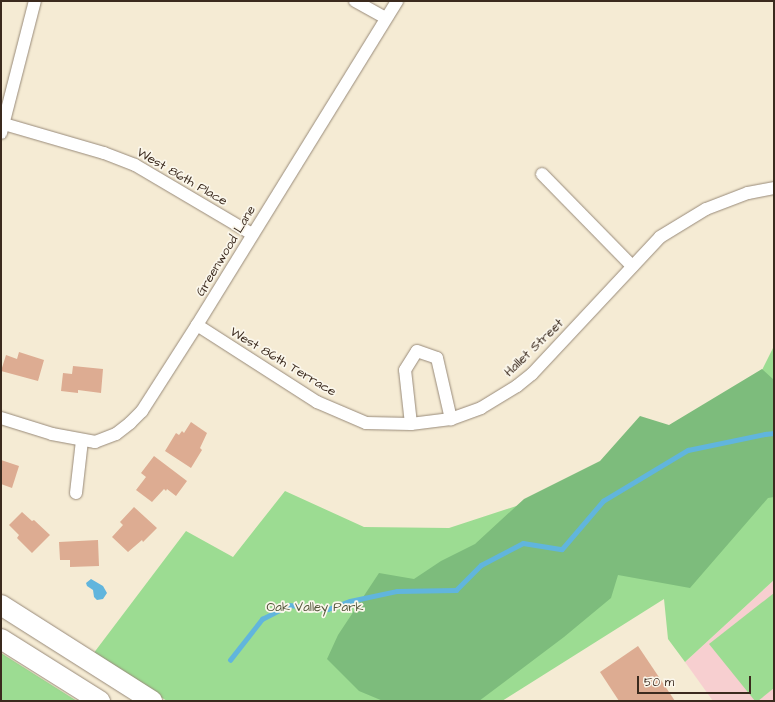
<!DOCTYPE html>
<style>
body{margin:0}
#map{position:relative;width:775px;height:702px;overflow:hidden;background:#f5ebd4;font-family:"Architects Daughter",sans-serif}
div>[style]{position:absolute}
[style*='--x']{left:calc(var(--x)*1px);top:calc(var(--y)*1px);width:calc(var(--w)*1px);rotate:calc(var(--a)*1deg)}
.built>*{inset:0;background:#f7cfd0}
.green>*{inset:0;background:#9cdc92}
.forest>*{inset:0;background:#7dbc7c}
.water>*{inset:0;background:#61b5dd}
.stream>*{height:4.5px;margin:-2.25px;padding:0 2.25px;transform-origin:2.25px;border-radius:2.25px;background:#61b5dd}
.building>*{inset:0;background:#ddac92}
.roads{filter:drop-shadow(0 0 1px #988a79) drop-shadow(0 0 1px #988a79)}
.minor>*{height:12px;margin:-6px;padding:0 6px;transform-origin:6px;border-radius:6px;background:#fff}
.primary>*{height:20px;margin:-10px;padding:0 10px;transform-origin:10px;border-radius:10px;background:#fff}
span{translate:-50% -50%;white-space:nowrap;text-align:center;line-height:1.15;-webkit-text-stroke:3.5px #fbf7ec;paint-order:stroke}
.street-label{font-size:13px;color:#3b2a1e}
.park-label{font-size:13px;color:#53563b}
.frame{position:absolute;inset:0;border:2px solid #3b2a1e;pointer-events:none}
.scale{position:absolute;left:637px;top:676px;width:114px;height:18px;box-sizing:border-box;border:2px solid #3b2a1e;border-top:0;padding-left:5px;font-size:12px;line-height:14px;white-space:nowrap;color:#3b2a1e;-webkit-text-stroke:3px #fbf7ec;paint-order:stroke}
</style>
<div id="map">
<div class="built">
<i style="clip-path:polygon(774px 580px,774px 701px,713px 701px,685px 662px)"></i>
</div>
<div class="green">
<i style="clip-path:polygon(774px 346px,774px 580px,685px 662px,668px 639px,664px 599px,502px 701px,167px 701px,93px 654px,186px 531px,233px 557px,285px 491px,364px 527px,449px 528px,538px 499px,759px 376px)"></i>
<i style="clip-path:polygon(774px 593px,774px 688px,758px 701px,755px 701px,709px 644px)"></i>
<i style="clip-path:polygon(1px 653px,77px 701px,1px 701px)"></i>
</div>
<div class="forest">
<i style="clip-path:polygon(762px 369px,774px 380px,774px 497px,768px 498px,690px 588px,618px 575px,611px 598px,564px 637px,479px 701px,383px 701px,359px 691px,327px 659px,338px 635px,379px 573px,414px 579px,441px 561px,475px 544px,524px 499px,600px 461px,640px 416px,669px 425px)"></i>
</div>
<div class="water">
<i style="clip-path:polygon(91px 579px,103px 586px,107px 593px,103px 599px,97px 600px,94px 597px,93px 590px,87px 586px,86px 583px)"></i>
</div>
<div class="stream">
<i style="--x:230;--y:660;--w:52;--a:-52"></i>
<i style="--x:262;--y:619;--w:30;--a:-27"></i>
<i style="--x:289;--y:605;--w:39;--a:6"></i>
<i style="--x:328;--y:609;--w:23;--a:-20"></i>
<i style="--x:350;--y:601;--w:48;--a:-12"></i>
<i style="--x:397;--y:591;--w:59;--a:-1"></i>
<i style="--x:456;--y:590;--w:35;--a:-45"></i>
<i style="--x:481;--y:565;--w:47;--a:-27.6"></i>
<i style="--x:523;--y:543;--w:39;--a:9"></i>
<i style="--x:562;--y:549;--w:63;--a:-49.5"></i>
<i style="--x:603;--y:501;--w:99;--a:-31"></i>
<i style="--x:688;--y:450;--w:79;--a:-11.7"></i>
<i style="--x:765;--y:434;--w:9;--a:-6"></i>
</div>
<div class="building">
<i style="clip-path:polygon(19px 352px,44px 360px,38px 381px,1px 371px,6px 355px,17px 359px)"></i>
<i style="clip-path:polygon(73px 366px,103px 369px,101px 393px,78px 390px,78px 393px,61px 391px,63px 373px,72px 374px)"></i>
<i style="clip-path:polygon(191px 422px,207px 433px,200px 448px,202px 450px,191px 468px,165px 451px,176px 433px,179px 435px,182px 431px,184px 433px)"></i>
<i style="clip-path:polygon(154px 456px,187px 481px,176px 496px,167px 489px,166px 491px,164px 489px,152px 502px,136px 490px,146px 477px,141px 473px)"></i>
<i style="clip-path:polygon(1px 460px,19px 466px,12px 488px,1px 484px)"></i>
<i style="clip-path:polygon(134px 507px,157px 528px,143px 542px,142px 540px,128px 552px,112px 537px,123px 525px,120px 522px)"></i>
<i style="clip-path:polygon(22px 512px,32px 521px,34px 520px,50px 535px,32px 553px,17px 538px,19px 535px,9px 525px)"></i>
<i style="clip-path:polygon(98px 540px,99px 566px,70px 567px,70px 560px,60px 560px,59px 542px)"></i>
<i style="clip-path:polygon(638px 646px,675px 701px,619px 701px,600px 672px)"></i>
</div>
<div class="roads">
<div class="minor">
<i style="--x:355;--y:1;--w:35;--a:29"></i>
<i style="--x:4;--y:124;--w:104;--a:16.2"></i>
<i style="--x:104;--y:153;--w:33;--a:21"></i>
<i style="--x:135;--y:165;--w:136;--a:30.5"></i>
<i style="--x:1;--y:133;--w:136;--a:-75.6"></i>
<i style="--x:542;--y:174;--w:129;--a:45.6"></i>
<i style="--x:197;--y:325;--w:143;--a:32.7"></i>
<i style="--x:317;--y:402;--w:53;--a:23.2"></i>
<i style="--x:366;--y:423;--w:45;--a:1.3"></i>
<i style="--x:411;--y:424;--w:40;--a:-7.1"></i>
<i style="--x:451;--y:419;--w:32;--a:-20"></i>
<i style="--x:481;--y:408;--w:42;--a:-31.4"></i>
<i style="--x:517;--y:386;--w:19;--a:-39"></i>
<i style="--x:532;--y:374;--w:187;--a:-46.9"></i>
<i style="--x:660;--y:237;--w:54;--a:-31.3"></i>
<i style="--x:706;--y:209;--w:45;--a:-20.9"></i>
<i style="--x:748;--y:193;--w:26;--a:-11"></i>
<i style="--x:1;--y:418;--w:53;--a:17.4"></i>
<i style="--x:52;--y:434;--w:44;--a:10.5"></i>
<i style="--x:95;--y:442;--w:22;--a:-21"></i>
<i style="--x:116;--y:434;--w:18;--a:-38"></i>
<i style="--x:130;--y:423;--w:17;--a:-45"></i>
<i style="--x:142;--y:411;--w:102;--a:-57.4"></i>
<i style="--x:197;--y:325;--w:381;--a:-58.3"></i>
<i style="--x:411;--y:424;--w:54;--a:-96.3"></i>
<i style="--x:405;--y:370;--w:22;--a:-58"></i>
<i style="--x:417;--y:351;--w:21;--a:19"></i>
<i style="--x:437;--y:358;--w:63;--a:77.1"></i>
<i style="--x:76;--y:493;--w:53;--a:-83.5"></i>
</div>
<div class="primary">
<i style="--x:1;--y:605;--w:179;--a:32.4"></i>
<i style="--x:1;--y:639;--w:117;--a:32.1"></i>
</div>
</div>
<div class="street-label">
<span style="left:182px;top:177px;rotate:30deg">West 86th Place</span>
<span style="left:226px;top:251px;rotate:-59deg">Greenwood Lane</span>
<span style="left:534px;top:348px;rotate:-44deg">Hallet Street</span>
<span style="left:283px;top:362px;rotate:31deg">West 86th Terrace</span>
</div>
<div class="park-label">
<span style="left:315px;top:607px">Oak Valley Park</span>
</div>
<div class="frame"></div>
<div class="scale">50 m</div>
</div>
